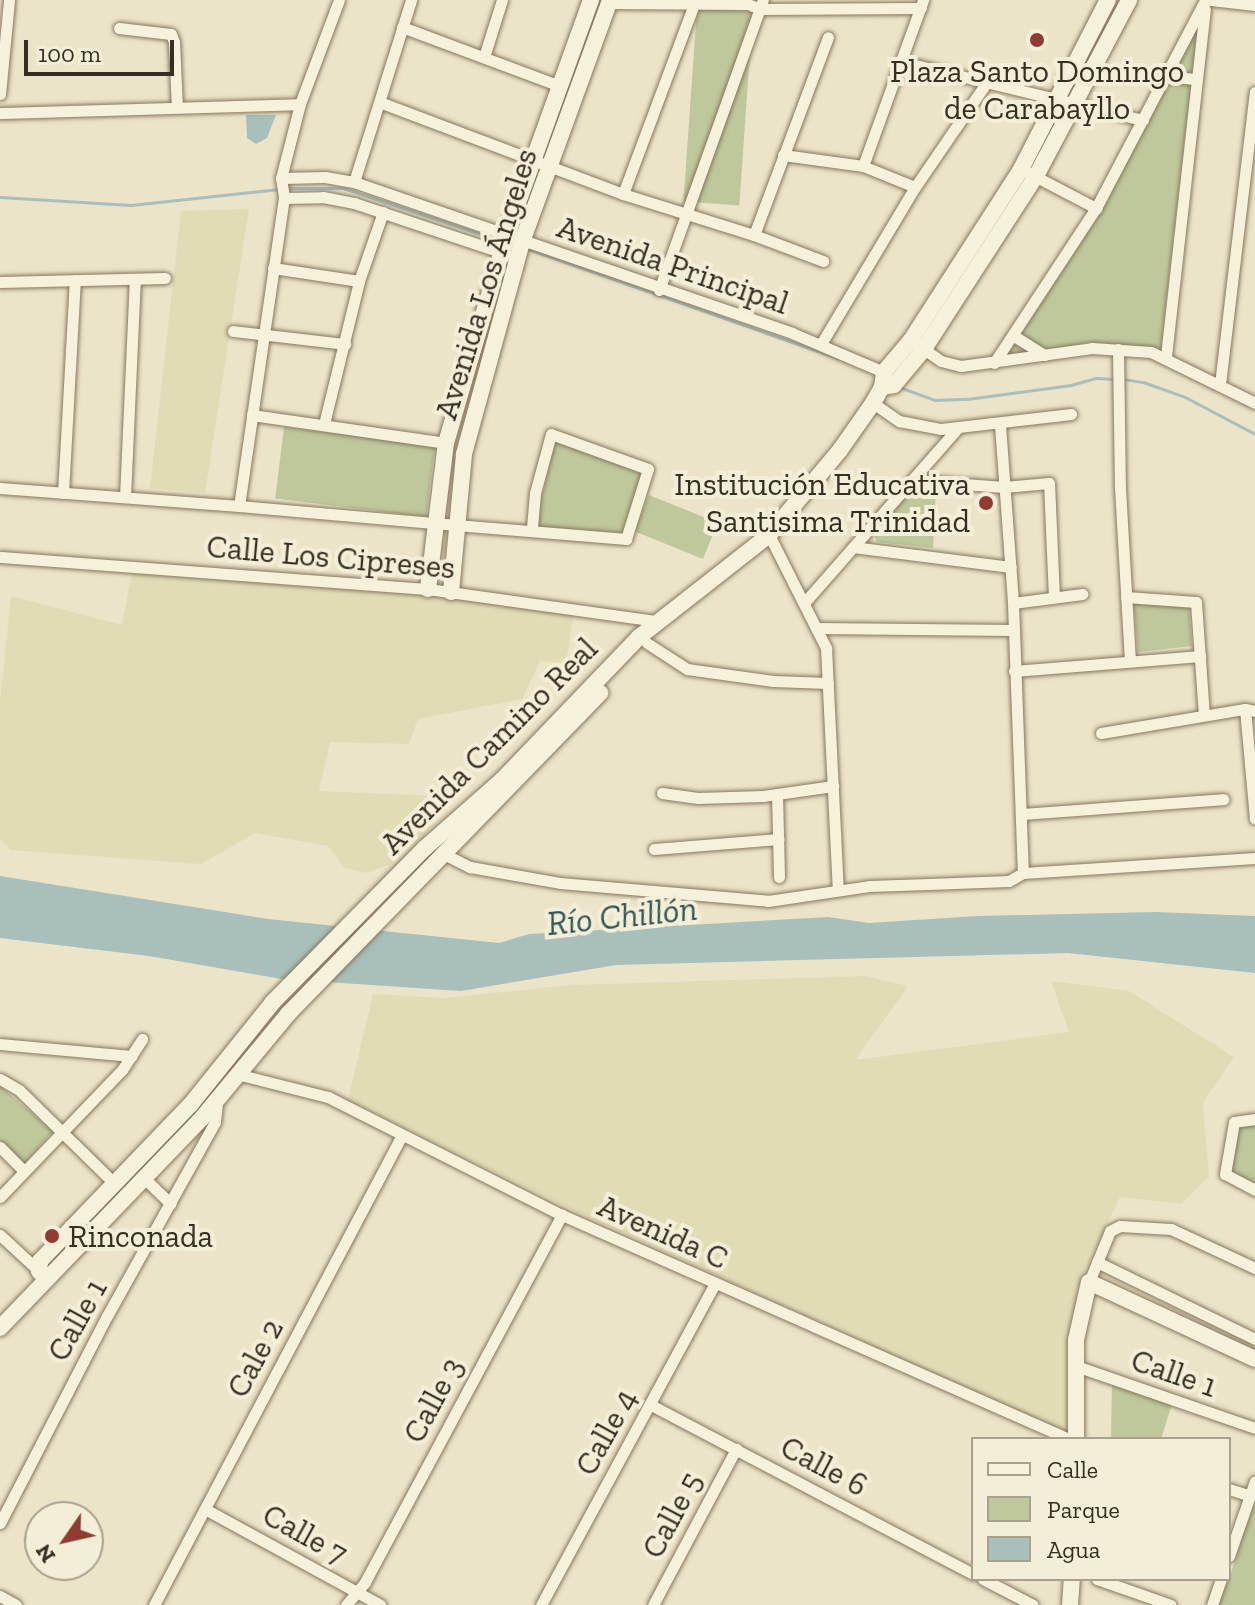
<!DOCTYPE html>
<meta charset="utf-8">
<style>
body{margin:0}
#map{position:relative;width:1255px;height:1605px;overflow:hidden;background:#ebe4c8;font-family:"Zilla Slab",serif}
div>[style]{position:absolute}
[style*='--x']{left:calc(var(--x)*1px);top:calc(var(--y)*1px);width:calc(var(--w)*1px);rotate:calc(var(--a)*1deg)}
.farmland>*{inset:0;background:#e0ddb6}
.green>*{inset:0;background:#bfc89c;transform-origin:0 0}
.water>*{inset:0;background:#a8bfbb}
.stream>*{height:3px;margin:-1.5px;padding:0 1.5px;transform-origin:1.5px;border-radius:1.5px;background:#a8bfbb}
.roads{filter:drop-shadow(0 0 2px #86775e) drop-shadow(0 0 2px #86775e)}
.street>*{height:11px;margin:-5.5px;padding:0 5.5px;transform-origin:5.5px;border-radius:5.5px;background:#f6f1db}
.secondary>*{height:16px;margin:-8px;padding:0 8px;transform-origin:8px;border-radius:8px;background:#f6f1db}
.dots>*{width:22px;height:22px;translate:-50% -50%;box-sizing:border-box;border:4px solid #f3eed7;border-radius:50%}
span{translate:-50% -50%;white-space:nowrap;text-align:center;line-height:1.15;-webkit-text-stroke:8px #f3eed7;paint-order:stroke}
.poi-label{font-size:32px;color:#372e21}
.right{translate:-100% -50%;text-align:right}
.left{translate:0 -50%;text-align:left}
.street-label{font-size:32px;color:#372e21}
.water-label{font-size:34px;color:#315456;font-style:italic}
.legend{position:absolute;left:971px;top:1437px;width:260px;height:144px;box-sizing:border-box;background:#f3eed7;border:2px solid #a8a18e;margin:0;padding:10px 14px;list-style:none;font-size:24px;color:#372e21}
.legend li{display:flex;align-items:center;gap:16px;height:40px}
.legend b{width:40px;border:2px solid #a8a18e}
.north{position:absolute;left:24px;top:1501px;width:80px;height:80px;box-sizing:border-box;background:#f3eed7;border:2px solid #a8a18e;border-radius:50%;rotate:236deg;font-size:22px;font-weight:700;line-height:32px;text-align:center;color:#372e21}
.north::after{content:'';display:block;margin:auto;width:28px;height:36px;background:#903c33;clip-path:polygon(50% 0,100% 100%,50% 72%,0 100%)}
.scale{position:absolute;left:24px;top:40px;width:150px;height:36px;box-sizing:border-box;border:4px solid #372e21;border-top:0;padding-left:10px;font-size:24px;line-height:28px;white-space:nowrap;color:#372e21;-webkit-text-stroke:6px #f3eed7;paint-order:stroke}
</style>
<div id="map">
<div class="farmland">
<i style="clip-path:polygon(249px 209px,205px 493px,150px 488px,181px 211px)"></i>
<i style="clip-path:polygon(132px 573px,404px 592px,574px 612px,566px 663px,540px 661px,522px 699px,418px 719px,409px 744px,330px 742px,319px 791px,437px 796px,433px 826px,394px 863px,366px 873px,345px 868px,328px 846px,255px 833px,201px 864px,10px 850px,0 839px,0 700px,11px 596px,122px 625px)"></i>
<i style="clip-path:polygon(865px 976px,908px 986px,855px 1060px,1069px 1032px,1051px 981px,1129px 991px,1234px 1057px,1203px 1102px,1209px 1177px,1181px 1204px,1120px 1197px,1077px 1287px,1067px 1434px,566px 1207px,348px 1100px,373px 994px,444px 998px,571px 985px)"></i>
</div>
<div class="green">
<i style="left:697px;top:8px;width:56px;height:194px;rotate:4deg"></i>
<i style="clip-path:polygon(1198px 23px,1161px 348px,1090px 342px,1002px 359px,1100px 213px)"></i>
<i style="left:284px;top:427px;width:152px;height:72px;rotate:7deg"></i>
<i style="clip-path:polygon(554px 440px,642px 474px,623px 533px,536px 527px)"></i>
<i style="clip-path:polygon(915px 487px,936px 489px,933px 548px,877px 542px,874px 534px)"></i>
<i style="left:649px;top:495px;width:74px;height:39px;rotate:22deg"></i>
<i style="clip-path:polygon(1134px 602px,1189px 606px,1192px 646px,1138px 652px)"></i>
<i style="clip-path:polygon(0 1086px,53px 1131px,24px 1164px,0 1141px)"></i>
<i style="clip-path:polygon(1255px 1125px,1255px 1183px,1231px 1173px,1239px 1127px)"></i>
<i style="clip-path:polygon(1112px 1383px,1172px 1404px,1161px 1439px,1111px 1439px)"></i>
<i style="clip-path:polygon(1255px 1498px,1255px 1605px,1217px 1605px,1229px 1579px)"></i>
</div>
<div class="water">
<i style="clip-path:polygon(246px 115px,276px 115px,267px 138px,256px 144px,247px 138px)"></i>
<i style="clip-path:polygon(0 876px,268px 919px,499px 943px,529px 934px,828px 917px,869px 923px,977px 916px,1156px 912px,1255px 916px,1255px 973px,1068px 953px,616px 965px,461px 991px,282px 979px,149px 956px,0 938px)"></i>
</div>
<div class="stream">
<i style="--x:287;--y:188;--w:56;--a:0"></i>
<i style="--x:343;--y:188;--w:163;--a:18.5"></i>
<i style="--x:0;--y:197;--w:131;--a:3.5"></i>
<i style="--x:131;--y:205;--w:149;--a:-6.2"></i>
<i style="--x:525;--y:248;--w:332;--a:19.4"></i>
<i style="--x:1123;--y:379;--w:20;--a:9"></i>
<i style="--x:1143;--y:382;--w:45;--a:19.7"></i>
<i style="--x:1185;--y:397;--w:79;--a:27.9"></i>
<i style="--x:899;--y:387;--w:37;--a:20"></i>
<i style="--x:934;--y:400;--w:33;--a:-2"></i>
<i style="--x:967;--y:399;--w:105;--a:-7.7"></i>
<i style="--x:1071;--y:385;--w:26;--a:-16"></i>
<i style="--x:1096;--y:378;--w:19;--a:3"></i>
</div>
<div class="roads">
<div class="street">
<i style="--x:339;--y:0;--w:111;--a:110.6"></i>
<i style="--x:300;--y:104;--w:76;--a:104.4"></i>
<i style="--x:281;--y:178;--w:20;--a:81"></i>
<i style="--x:284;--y:198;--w:39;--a:-1"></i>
<i style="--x:323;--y:197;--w:32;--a:11"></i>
<i style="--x:354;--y:203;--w:160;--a:18.5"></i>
<i style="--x:1211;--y:0;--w:44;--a:6.5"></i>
<i style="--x:609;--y:3;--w:139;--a:0.4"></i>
<i style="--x:748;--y:4;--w:13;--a:23"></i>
<i style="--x:760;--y:9;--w:161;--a:-0.4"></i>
<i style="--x:402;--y:27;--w:169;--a:20.5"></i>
<i style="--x:119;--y:28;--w:52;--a:6.6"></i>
<i style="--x:171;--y:34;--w:9;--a:69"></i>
<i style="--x:174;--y:42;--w:65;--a:87.4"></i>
<i style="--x:484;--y:57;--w:60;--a:-72.5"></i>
<i style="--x:903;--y:62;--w:247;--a:13.6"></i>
<i style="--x:1166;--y:76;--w:31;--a:6"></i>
<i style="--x:0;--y:94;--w:94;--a:-84.5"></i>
<i style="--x:382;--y:103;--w:258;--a:20.7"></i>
<i style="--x:623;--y:194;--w:137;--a:17.4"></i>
<i style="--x:754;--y:235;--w:74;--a:20.6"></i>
<i style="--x:0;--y:113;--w:300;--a:-1.7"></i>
<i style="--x:783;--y:155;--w:81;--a:7.8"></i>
<i style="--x:863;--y:166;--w:56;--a:22"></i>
<i style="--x:863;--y:166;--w:177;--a:-70.1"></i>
<i style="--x:1021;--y:169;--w:85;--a:27.5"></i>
<i style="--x:281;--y:178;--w:44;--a:-1.3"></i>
<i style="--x:325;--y:177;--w:29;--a:10"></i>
<i style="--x:354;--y:182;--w:463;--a:19"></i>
<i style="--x:792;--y:333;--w:100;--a:23"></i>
<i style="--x:354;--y:182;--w:191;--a:-72.6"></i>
<i style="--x:623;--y:194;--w:203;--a:-69.5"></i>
<i style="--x:754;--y:235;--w:211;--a:-69.5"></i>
<i style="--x:273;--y:268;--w:87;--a:8.6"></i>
<i style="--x:0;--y:282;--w:165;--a:-1.4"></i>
<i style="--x:659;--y:290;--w:308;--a:-70.3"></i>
<i style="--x:233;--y:331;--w:113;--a:6.6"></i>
<i style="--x:1014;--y:336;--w:36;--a:32"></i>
<i style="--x:821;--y:344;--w:183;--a:-59.1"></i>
<i style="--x:915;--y:187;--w:127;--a:-55.6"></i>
<i style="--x:918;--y:345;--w:28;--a:35"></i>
<i style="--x:941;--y:361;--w:21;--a:14"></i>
<i style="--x:961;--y:366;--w:132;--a:-7.8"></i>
<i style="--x:1092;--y:348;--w:59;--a:3.9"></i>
<i style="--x:1151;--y:352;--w:116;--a:26.1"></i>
<i style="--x:1118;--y:349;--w:139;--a:89.2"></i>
<i style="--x:1120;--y:488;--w:173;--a:86.7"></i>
<i style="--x:1166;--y:356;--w:349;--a:-83.6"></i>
<i style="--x:994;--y:363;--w:186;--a:-56.7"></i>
<i style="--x:1096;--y:208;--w:235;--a:-62.3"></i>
<i style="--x:1220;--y:384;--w:294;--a:-83.2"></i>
<i style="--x:873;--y:403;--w:32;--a:35"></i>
<i style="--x:899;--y:421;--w:43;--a:10.8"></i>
<i style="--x:941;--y:429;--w:131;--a:-6.6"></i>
<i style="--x:252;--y:415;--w:196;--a:8.2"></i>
<i style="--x:324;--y:424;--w:147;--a:-76.2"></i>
<i style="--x:359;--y:281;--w:73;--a:-70.8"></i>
<i style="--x:1000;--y:425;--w:178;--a:85.8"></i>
<i style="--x:1013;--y:603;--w:270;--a:87.9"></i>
<i style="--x:912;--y:480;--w:92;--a:4.4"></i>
<i style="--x:1004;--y:487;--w:45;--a:-5.1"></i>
<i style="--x:1049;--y:483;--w:114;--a:87.5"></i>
<i style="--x:0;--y:488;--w:240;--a:4.3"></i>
<i style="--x:239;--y:506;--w:218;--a:5"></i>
<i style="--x:456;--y:525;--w:171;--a:4.7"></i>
<i style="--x:626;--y:539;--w:73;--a:-72.6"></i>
<i style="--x:648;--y:469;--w:103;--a:-160.2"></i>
<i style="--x:551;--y:434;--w:61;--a:105.2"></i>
<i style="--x:535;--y:493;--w:38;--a:95"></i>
<i style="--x:63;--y:493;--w:213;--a:-86.8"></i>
<i style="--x:125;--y:497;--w:218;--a:-87.4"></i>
<i style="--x:239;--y:506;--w:311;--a:-81.7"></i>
<i style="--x:769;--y:535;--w:127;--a:63.2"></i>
<i style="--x:826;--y:648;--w:242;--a:87.2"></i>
<i style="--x:853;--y:547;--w:159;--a:7.2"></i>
<i style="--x:0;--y:557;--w:429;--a:4.3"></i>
<i style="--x:428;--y:589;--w:231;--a:8"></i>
<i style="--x:1126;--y:597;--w:70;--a:4.1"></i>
<i style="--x:1196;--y:602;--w:113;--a:86"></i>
<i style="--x:804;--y:603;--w:233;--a:-48.7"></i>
<i style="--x:1013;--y:603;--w:70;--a:-7.4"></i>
<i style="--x:816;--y:628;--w:197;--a:0.6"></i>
<i style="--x:647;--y:643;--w:48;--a:33"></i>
<i style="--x:687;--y:669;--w:87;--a:7.9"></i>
<i style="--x:773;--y:681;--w:55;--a:2.1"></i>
<i style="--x:1014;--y:671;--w:187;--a:-4.6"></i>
<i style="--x:1245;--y:709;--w:110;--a:84.8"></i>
<i style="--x:1101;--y:733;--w:146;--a:-9.5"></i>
<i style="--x:1245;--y:709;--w:10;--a:11"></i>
<i style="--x:662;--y:793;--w:36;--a:8"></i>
<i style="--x:698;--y:798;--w:65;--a:-1.8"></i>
<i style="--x:763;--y:796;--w:71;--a:-8.1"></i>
<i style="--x:777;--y:794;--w:83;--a:88.6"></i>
<i style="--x:1021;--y:814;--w:203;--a:-4.2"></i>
<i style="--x:654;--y:849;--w:125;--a:-4.6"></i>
<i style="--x:446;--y:855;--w:27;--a:27"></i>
<i style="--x:470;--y:867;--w:91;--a:10.1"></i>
<i style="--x:560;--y:883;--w:209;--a:4.9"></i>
<i style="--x:768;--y:901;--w:102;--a:-8.4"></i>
<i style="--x:869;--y:886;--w:140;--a:-2"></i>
<i style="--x:1009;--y:881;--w:16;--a:-30"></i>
<i style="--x:1023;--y:873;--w:232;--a:-3.7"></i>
<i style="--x:0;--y:1044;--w:132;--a:5.2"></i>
<i style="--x:237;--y:1074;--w:94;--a:14.2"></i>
<i style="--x:328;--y:1097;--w:262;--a:26.8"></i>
<i style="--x:562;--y:1215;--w:554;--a:23.84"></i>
<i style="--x:0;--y:1079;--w:22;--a:30"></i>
<i style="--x:19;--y:1090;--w:134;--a:44.4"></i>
<i style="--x:1255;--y:1119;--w:21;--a:172"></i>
<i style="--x:1234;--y:1122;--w:53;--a:99.8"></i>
<i style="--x:1225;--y:1174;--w:34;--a:28"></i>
<i style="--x:0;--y:1147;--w:34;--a:45"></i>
<i style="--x:144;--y:1178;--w:37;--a:44"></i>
<i style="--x:0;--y:1197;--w:176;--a:-46.2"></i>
<i style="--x:122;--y:1070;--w:37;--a:-57"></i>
<i style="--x:0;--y:1235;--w:53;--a:42.7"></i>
<i style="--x:1097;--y:1262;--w:176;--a:26"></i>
<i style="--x:1089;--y:1282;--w:55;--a:-67.6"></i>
<i style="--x:1110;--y:1231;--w:11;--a:-27"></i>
<i style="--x:1120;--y:1226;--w:51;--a:3.4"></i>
<i style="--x:1171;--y:1229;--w:93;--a:24.9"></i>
<i style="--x:1076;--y:1366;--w:189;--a:19.1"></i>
<i style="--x:651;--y:1405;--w:364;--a:27.7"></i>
<i style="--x:1229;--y:1489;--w:22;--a:18"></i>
<i style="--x:205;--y:1509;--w:200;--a:28.7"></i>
<i style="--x:0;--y:1523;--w:233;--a:-62.7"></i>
<i style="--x:107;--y:1316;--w:222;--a:-60.9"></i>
<i style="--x:215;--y:1122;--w:20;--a:-84"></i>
<i style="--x:1229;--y:1556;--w:79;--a:-70.9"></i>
<i style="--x:983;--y:1579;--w:56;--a:27.5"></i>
<i style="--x:1097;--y:1579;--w:78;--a:19.4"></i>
<i style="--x:0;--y:1596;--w:18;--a:29"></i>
<i style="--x:154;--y:1605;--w:531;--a:-62.18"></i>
<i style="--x:346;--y:1605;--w:30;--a:-50"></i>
<i style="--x:365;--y:1582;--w:417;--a:-61.8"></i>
<i style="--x:541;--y:1605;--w:366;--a:-61.6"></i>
<i style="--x:653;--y:1605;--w:177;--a:-62"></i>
<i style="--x:1212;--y:1605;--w:28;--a:-71"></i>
</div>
<div class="secondary">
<i style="--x:882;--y:387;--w:12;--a:-9"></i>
<i style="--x:894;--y:385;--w:47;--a:-50.2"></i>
<i style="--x:924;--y:349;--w:206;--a:-57.1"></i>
<i style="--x:1036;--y:176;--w:199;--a:-62.1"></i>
<i style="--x:428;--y:589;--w:147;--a:-83"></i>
<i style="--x:446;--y:443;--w:216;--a:-73.8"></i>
<i style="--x:506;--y:236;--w:251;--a:-70.2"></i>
<i style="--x:451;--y:592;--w:139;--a:-84.6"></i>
<i style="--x:464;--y:454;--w:220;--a:-74.7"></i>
<i style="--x:522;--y:242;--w:258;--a:-70"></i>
<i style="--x:47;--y:1279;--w:11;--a:-135"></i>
<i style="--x:39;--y:1271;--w:10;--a:-84"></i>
<i style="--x:40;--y:1261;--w:218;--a:-46.1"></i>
<i style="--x:191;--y:1104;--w:131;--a:-51.2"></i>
<i style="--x:273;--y:1002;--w:216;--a:-45.4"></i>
<i style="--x:425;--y:848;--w:103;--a:-41.4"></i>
<i style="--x:502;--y:780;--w:198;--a:-46.2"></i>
<i style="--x:639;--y:637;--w:165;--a:-38.1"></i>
<i style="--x:769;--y:535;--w:111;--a:-50.1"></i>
<i style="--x:840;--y:450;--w:57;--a:-54.9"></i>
<i style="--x:873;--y:403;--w:18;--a:-61"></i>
<i style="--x:882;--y:387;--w:15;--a:-82"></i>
<i style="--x:884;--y:372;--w:42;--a:-49.8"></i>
<i style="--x:911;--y:340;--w:203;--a:-57.2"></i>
<i style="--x:1021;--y:169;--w:190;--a:-62.8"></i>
<i style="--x:0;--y:1328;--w:291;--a:-46.1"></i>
<i style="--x:202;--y:1118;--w:135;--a:-50.4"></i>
<i style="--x:288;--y:1014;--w:448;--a:-45.8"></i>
<i style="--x:1076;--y:1439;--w:99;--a:-90"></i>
<i style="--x:1076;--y:1340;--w:59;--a:-77.4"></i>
<i style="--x:1089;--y:1282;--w:183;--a:24.9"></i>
<i style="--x:1070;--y:1605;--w:26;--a:-86"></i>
</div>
</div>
<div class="dots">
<i style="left:1037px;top:40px;background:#903c33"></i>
<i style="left:986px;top:503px;background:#903c33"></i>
<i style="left:52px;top:1236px;background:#903c33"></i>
</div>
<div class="poi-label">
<span style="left:1037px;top:90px">Plaza Santo Domingo<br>de Carabayllo</span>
<span class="right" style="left:970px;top:503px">Institución Educativa<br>Santisima Trinidad</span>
<span class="left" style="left:68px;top:1236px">Rinconada</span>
</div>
<div class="street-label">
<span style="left:673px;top:265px;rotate:19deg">Avenida Principal</span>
<span style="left:486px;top:284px;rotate:-73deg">Avenida Los Ángeles</span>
<span style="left:331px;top:557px;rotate:5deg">Calle Los Cipreses</span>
<span style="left:489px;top:746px;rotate:-45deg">Avenida Camino Real</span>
<span style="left:663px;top:1232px;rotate:24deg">Avenida C</span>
<span style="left:77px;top:1320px;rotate:-61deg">Calle 1</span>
<span style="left:255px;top:1358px;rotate:-62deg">Cale 2</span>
<span style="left:1174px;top:1373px;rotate:19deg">Calle 1</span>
<span style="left:433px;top:1400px;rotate:-62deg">Calle 3</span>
<span style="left:606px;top:1432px;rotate:-61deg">Calle 4</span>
<span style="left:824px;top:1466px;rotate:28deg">Calle 6</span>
<span style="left:672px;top:1515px;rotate:-62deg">Calle 5</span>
<span style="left:305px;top:1534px;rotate:29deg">Calle 7</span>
</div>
<div class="water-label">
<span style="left:622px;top:916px;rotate:-6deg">Río Chillón</span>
</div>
<ul class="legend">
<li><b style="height:10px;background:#f6f1db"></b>Calle</li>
<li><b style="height:22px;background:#bfc89c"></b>Parque</li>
<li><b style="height:22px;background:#a8bfbb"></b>Agua</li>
</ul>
<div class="north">N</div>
<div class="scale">100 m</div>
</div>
